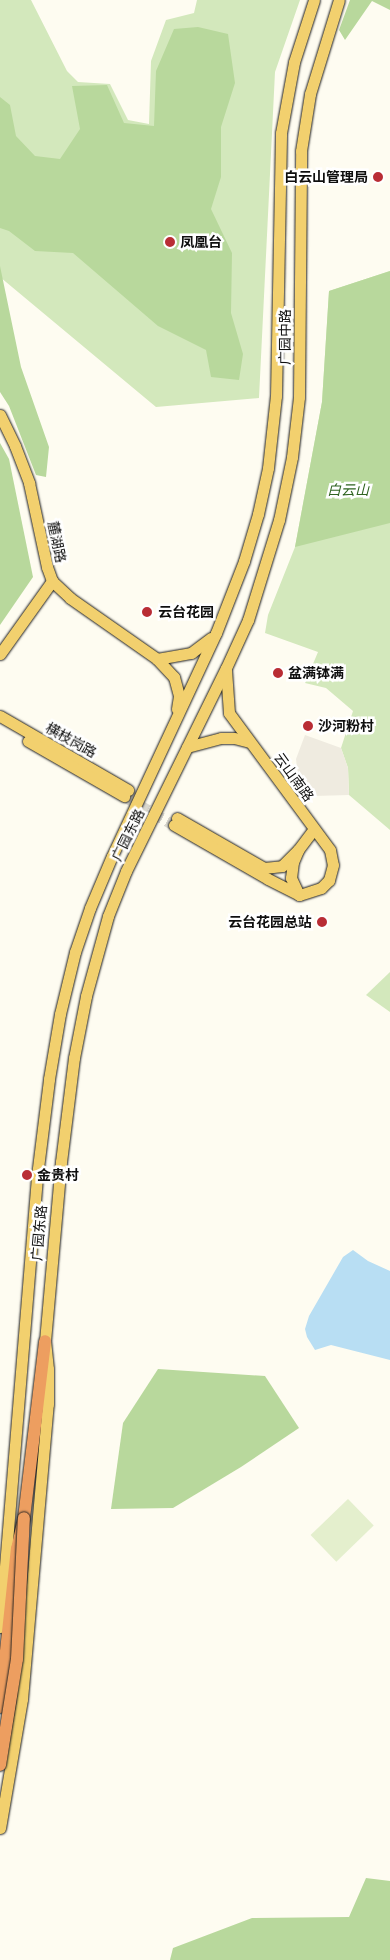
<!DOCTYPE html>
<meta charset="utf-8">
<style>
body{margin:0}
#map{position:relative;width:390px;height:1960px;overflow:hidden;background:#fefcf1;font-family:"Crimson Pro","Noto Sans SC",serif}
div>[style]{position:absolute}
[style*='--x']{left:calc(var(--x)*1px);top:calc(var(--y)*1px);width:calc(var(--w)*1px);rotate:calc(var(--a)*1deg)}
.green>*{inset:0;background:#d3e8bc}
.forest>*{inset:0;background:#b8d89c}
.pitch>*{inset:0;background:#e4efcd;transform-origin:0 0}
.plaza>*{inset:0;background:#efebe0}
.water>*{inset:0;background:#b8def3}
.major-tunnel>*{height:11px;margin-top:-5.5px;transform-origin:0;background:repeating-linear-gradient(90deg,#dad8cf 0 11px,transparent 0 16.5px)}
.roads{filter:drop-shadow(0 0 1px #202020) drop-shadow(0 0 1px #202020)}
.major>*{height:11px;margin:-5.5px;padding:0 5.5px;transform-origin:5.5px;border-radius:5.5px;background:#f2d06e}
.highway>*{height:12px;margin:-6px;padding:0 6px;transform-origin:6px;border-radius:6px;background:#ed9e60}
.bridges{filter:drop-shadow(0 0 1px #202020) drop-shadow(0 0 1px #202020)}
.highway-bridge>*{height:12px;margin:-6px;padding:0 6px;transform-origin:6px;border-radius:6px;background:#ed9e60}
.dots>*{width:14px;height:14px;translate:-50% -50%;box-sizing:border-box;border:2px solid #fff;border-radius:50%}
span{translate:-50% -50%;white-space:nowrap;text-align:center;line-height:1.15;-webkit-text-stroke:5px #fff;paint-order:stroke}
.poi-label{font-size:14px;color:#0f0f0f;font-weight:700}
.right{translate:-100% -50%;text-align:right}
.left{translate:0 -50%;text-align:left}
.street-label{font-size:14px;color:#0f0f0f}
.park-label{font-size:14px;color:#306421;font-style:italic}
</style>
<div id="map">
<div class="green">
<i style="clip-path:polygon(0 0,31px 0,67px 71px,78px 82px,110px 84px,128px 120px,149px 124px,151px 61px,166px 20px,194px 13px,197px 0,300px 0,275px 72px,259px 398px,156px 407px,0 277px)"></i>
<i style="clip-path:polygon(390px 271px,390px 830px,349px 795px,348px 768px,341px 748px,353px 711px,326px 688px,305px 683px,318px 652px,265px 633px,268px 615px,295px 547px,322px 402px,329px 291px)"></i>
<i style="clip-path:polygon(390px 972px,390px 1012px,366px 995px)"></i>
</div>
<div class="forest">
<i style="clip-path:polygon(350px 0,390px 0,390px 10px,372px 1px,345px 40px,339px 30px)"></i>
<i style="clip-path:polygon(198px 27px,228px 34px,235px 83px,221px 127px,221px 177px,211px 209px,232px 253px,231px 313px,243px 354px,239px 380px,211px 377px,206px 350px,158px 326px,73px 253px,35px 251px,9px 231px,0 228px,0 97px,10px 105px,16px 136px,35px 156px,60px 159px,80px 129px,72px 86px,107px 85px,124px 123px,154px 126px,156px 71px,174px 29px)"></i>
<i style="clip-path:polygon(0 266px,21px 367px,49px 447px,46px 477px,36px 475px,9px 406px,0 392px)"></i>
<i style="clip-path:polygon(390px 271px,390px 523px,295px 547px,322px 402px,329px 291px)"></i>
<i style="clip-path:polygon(0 443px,9px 459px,33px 577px,0 625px)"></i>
<i style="clip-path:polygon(158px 1369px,265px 1376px,299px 1428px,241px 1467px,173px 1508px,111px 1509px,123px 1423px)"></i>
<i style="clip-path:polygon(366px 1878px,390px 1881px,390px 1960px,170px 1960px,173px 1948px,252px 1918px,349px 1917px)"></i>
</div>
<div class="pitch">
<i style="left:348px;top:1499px;width:37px;height:52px;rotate:46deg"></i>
</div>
<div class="plaza">
<i style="clip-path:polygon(305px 735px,341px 748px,348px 768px,349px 795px,314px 796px,298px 776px,296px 759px)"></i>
</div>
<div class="water">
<i style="clip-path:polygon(353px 1250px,368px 1261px,390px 1271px,390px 1360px,331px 1345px,315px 1350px,307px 1337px,305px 1329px,309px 1316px,343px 1257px)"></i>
</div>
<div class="major-tunnel">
<i style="--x:124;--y:796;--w:58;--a:30.1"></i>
</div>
<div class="roads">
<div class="major">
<i style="--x:0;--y:415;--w:34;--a:64"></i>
<i style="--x:15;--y:446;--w:40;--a:69"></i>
<i style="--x:29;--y:483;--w:86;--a:77.9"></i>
<i style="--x:47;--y:567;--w:15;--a:70"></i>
<i style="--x:52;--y:581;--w:25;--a:43"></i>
<i style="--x:70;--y:598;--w:106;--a:35"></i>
<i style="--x:157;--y:659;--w:25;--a:47"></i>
<i style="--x:174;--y:677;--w:20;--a:75"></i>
<i style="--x:179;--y:696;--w:13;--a:99"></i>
<i style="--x:0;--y:654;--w:90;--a:-54.5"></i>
<i style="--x:157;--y:659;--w:35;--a:-10"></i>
<i style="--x:191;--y:653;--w:25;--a:-37"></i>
<i style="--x:226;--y:670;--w:43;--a:86"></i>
<i style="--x:229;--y:713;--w:170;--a:53.6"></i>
<i style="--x:330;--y:850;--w:15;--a:79"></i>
<i style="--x:333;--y:865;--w:16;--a:105"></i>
<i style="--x:329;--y:880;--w:11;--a:135"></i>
<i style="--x:321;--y:888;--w:23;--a:162"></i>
<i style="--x:0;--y:716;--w:148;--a:30"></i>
<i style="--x:28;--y:741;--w:111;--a:29.8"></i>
<i style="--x:187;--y:747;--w:35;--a:-15"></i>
<i style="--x:221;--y:738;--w:13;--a:0"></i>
<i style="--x:234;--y:738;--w:16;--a:14"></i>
<i style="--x:177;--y:818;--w:100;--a:29.9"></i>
<i style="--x:264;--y:868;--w:18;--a:-6"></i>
<i style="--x:282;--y:866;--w:23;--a:-45"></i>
<i style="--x:174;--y:825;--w:108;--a:29.9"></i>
<i style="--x:268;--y:879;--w:35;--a:27"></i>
<i style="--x:299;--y:895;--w:19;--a:-115"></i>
<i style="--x:291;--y:878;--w:16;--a:-83"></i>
<i style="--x:293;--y:862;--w:13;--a:-67"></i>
<i style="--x:298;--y:850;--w:26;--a:-53"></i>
<i style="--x:0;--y:1627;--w:453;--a:-85.3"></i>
<i style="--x:37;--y:1176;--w:98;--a:-82.9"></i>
<i style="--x:49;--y:1079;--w:66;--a:-80.4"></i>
<i style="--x:60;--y:1014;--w:64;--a:-76.4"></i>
<i style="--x:75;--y:952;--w:46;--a:-71.2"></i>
<i style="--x:90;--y:908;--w:56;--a:-67.1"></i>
<i style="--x:112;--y:856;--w:246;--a:-65"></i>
<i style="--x:216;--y:633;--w:77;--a:-68.7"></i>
<i style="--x:244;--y:561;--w:49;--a:-73.4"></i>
<i style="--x:258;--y:514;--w:47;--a:-77.7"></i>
<i style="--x:268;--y:468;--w:72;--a:-83.7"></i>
<i style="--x:276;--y:396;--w:263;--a:-88.9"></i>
<i style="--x:281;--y:133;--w:72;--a:-79.6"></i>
<i style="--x:294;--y:62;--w:65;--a:-72.1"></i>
<i style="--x:0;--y:1828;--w:131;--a:-80.3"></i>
<i style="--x:22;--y:1699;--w:296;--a:-85"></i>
<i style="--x:48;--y:1404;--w:35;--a:-90"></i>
<i style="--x:48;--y:1369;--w:28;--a:-96"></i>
<i style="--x:45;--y:1341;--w:180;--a:-84.9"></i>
<i style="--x:61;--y:1162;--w:105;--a:-82.9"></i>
<i style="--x:74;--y:1058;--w:63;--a:-79"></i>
<i style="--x:86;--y:996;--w:83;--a:-74.6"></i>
<i style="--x:108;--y:916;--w:48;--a:-68.2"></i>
<i style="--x:126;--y:871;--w:226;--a:-63.8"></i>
<i style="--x:226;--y:668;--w:53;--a:-65.4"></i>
<i style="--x:248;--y:620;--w:105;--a:-72.8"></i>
<i style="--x:279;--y:520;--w:64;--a:-78.3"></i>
<i style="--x:292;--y:457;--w:60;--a:-83.3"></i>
<i style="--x:299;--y:397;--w:246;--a:-89.5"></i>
<i style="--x:301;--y:151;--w:58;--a:-81"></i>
<i style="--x:310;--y:94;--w:98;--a:-72.9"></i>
</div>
<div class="highway">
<i style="--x:0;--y:1707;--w:159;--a:-83.9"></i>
<i style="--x:17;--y:1549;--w:32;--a:-77"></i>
<i style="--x:24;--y:1518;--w:178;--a:-83.2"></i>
</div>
</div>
<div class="bridges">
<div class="highway-bridge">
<i style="--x:0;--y:1765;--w:107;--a:-80.9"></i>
<i style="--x:17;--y:1659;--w:141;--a:-87.2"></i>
</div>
</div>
<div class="dots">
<i style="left:378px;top:177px;background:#b92d35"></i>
<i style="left:170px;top:242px;background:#b92d35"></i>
<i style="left:147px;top:612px;background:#b92d35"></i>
<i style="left:278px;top:673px;background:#b92d35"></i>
<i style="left:308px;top:726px;background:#b92d35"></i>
<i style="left:322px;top:922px;background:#b92d35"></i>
<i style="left:27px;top:1175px;background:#b92d35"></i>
</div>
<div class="poi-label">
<span class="right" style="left:368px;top:177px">白云山管理局</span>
<span class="left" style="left:180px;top:242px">凤凰台</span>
<span class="left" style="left:158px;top:612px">云台花园</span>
<span class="left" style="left:288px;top:673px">盆满钵满</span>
<span class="left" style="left:318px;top:726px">沙河粉村</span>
<span class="right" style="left:312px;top:922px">云台花园总站</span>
<span class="left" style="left:37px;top:1175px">金贵村</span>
</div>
<div class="street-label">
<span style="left:285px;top:337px;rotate:-90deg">广园中路</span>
<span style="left:57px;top:542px;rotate:78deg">麓湖路</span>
<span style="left:71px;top:740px;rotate:29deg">横枝岗路</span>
<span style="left:294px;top:777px;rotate:54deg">云山南路</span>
<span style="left:128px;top:835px;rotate:-64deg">广园东路</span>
<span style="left:39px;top:1233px;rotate:-85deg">广园东路</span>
</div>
<div class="park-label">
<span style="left:348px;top:490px">白云山</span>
</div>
</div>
